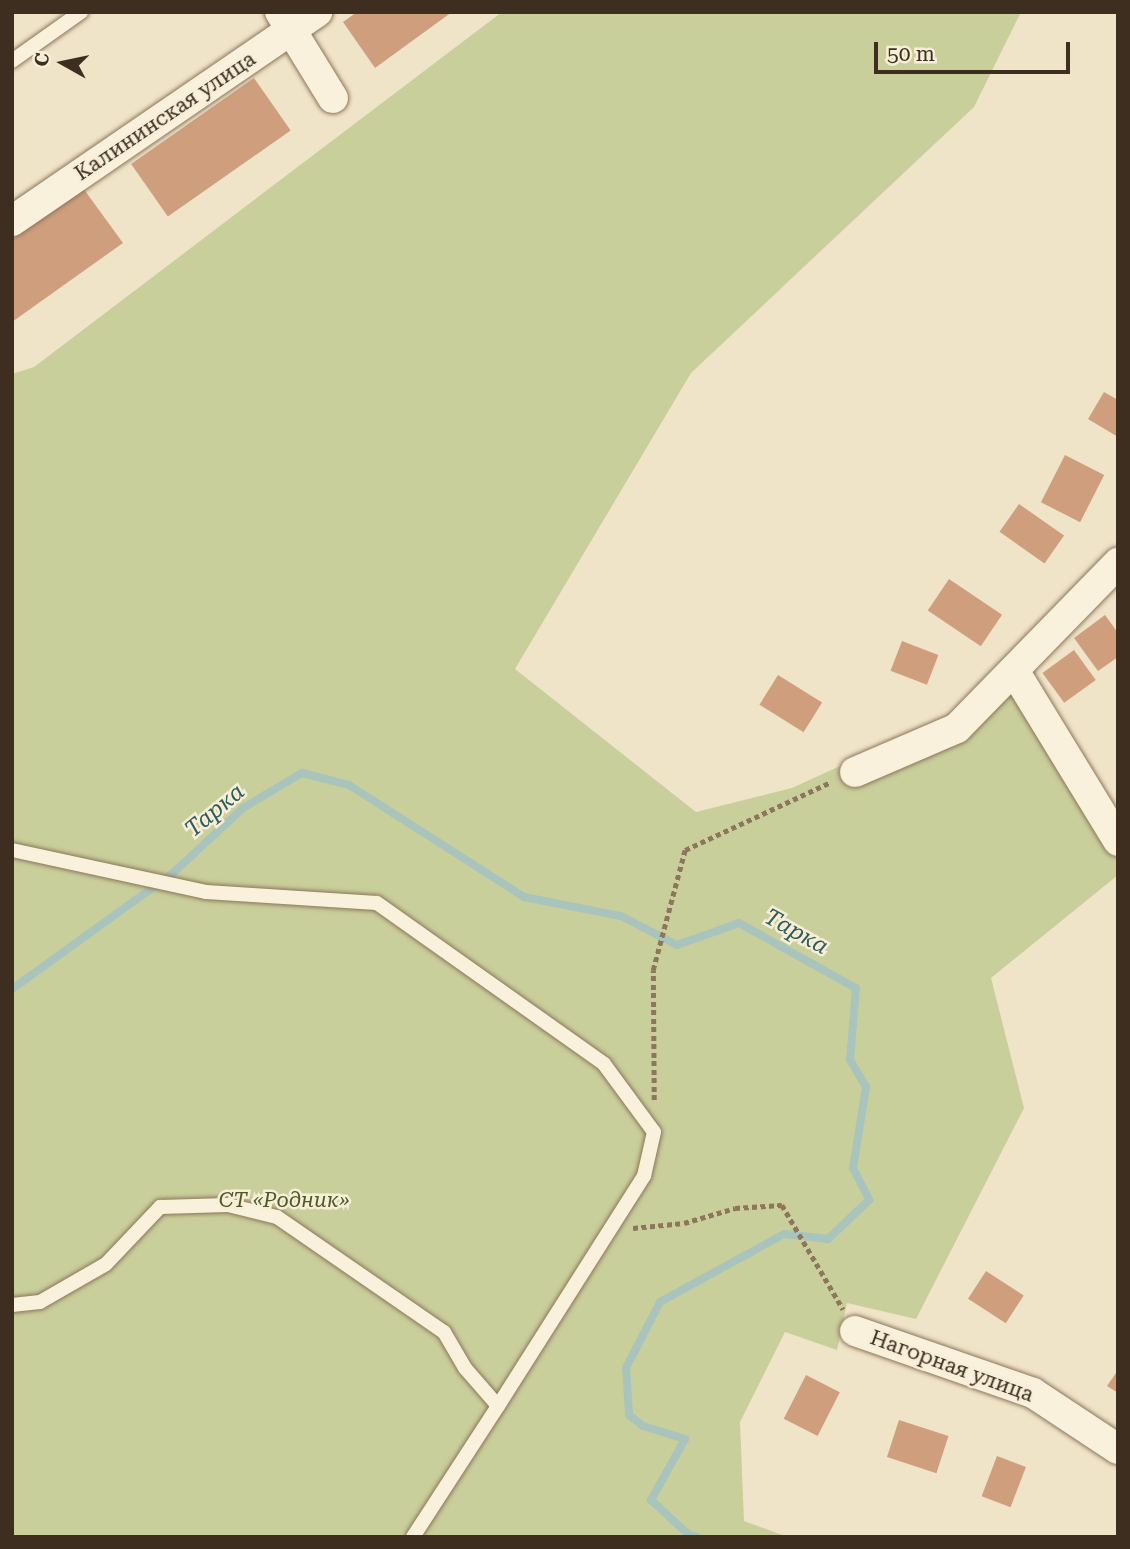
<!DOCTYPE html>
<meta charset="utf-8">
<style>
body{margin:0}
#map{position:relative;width:1130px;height:1549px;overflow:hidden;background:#f0e4c8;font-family:"Roboto Serif",serif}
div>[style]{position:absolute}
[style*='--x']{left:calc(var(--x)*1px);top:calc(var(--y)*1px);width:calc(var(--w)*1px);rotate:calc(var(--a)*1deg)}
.green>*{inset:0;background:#c9cf9b}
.stream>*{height:8px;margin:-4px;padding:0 4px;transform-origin:4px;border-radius:4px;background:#a9c4bc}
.building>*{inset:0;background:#cf9f7d;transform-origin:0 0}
.path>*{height:4.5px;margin-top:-2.25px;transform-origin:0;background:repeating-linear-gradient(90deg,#8d765c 0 5px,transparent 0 8.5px)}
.roads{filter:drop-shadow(0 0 2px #8d765c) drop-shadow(0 0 2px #8d765c)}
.service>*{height:14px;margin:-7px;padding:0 7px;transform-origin:7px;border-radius:7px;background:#faf1dc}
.minor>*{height:30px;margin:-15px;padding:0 15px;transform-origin:15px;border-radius:15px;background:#faf1dc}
span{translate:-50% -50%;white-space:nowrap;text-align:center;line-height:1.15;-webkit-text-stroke:5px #f7eed8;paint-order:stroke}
.street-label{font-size:21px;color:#3d2e20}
.park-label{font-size:21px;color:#4d5a26;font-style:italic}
.water-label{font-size:23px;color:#2f5d5a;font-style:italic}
.frame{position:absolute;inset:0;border:14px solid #3d2e20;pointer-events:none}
.north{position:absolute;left:28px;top:28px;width:70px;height:70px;-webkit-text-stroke:5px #f7eed8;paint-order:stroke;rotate:279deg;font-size:19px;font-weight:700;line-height:28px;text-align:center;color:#3d2e20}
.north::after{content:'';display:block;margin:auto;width:24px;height:32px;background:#3d2e20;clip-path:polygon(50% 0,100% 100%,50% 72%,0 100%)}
.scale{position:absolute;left:874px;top:42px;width:196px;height:32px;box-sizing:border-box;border:4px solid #3d2e20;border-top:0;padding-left:9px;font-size:21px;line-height:24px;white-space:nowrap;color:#3d2e20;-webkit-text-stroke:5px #f7eed8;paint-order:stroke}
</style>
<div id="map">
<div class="green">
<i style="clip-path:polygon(502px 12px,1021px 12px,974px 107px,691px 373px,515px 669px,696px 812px,792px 788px,949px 716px,999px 664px,1118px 861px,1118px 875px,991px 978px,1024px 1108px,916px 1319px,847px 1303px,837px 1350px,785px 1332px,740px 1422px,744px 1521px,788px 1537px,12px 1537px,12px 374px,34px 367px)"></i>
</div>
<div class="stream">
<i style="--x:12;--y:989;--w:198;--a:-35.8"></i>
<i style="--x:173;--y:873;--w:96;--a:-42.9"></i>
<i style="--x:243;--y:808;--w:69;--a:-30.7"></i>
<i style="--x:302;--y:773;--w:49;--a:14.3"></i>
<i style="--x:349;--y:785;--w:208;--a:32.6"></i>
<i style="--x:524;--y:897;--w:99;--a:11.1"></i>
<i style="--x:621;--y:916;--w:63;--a:27.4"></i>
<i style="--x:677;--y:945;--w:66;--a:-19.5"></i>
<i style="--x:739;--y:923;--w:134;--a:29.1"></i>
<i style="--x:856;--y:988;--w:72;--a:94.8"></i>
<i style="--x:850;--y:1060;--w:31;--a:59"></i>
<i style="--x:866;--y:1087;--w:82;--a:99.1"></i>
<i style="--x:853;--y:1168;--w:36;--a:63"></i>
<i style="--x:869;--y:1200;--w:57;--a:136.4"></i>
<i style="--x:828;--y:1239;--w:44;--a:-173.5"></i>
<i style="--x:784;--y:1234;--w:141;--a:151.3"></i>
<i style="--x:660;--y:1302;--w:74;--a:117.3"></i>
<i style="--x:626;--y:1368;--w:47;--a:86.3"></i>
<i style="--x:629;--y:1415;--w:18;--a:38"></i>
<i style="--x:643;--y:1426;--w:44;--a:17.2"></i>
<i style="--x:685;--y:1439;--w:70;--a:119.1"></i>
<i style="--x:651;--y:1500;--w:52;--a:42.6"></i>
<i style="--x:689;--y:1535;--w:8;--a:14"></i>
</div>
<div class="building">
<i style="clip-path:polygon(357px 12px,452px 12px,375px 68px,343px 22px)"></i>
<i style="left:254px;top:78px;width:64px;height:150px;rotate:55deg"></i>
<i style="clip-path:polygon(83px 188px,123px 243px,12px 322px,12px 239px)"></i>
<i style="clip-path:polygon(1104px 392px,1118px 400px,1118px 437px,1088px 419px)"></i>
<i style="left:1065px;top:455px;width:44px;height:53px;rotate:27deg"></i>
<i style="left:1019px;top:504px;width:55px;height:34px;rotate:35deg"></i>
<i style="left:949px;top:579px;width:64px;height:38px;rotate:34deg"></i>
<i style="clip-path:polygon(1105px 615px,1118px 633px,1118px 657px,1098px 671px,1074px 638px)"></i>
<i style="left:902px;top:641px;width:39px;height:32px;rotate:21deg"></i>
<i style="left:1074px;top:650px;width:37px;height:39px;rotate:54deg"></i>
<i style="left:778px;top:675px;width:52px;height:35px;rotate:32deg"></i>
<i style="left:986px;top:1271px;width:45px;height:33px;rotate:33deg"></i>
<i style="clip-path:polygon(1118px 1370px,1118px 1393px,1107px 1386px)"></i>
<i style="left:806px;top:1375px;width:38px;height:49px;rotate:27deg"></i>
<i style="left:899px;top:1420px;width:52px;height:39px;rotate:18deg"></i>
<i style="left:997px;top:1456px;width:31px;height:43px;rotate:21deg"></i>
</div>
<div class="path">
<i style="--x:654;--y:1100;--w:130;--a:-90.4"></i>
<i style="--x:653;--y:970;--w:124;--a:-75.1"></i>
<i style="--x:685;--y:850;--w:161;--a:-25"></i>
<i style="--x:633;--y:1228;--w:51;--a:-5.6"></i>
<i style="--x:684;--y:1223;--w:53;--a:-16.4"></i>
<i style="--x:735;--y:1208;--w:47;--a:-3.7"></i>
<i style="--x:782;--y:1205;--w:121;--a:59.6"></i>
</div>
<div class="roads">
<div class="service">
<i style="--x:12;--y:61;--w:85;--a:-35.4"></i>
<i style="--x:12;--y:850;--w:198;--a:12.2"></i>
<i style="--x:206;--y:892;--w:171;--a:3.7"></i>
<i style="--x:377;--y:903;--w:278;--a:35.3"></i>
<i style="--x:604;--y:1064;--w:84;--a:53.7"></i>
<i style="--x:654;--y:1132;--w:45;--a:102.8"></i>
<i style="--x:644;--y:1176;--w:272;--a:122.4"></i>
<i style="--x:12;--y:1305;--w:28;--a:-6"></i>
<i style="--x:40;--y:1302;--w:76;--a:-29.9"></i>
<i style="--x:106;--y:1264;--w:79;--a:-46.5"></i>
<i style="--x:160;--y:1207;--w:68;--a:-1.7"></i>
<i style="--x:228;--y:1205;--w:50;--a:13.8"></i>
<i style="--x:277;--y:1217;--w:203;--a:34.6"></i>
<i style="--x:444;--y:1332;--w:42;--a:59.7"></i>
<i style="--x:465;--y:1368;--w:50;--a:49"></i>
<i style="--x:498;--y:1406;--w:156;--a:123"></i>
</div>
<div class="minor">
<i style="--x:280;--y:12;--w:101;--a:58.4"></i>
<i style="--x:12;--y:221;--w:370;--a:-34.4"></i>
<i style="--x:1015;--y:672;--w:198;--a:58.6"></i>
<i style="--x:855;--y:772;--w:111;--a:-23.3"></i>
<i style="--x:957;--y:728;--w:231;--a:-45.7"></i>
<i style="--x:855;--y:1331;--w:188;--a:19.2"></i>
<i style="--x:1033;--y:1393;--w:102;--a:33.4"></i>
</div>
</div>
<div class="street-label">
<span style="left:165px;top:116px;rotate:-34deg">Калининская улица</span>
<span style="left:952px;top:1366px;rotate:20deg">Нагорная улица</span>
</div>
<div class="park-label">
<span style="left:284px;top:1200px">СТ «Родник»</span>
</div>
<div class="water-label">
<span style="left:215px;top:811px;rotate:-40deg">Тарка</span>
<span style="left:796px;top:932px;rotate:29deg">Тарка</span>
</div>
<div class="frame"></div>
<div class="north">С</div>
<div class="scale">50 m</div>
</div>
